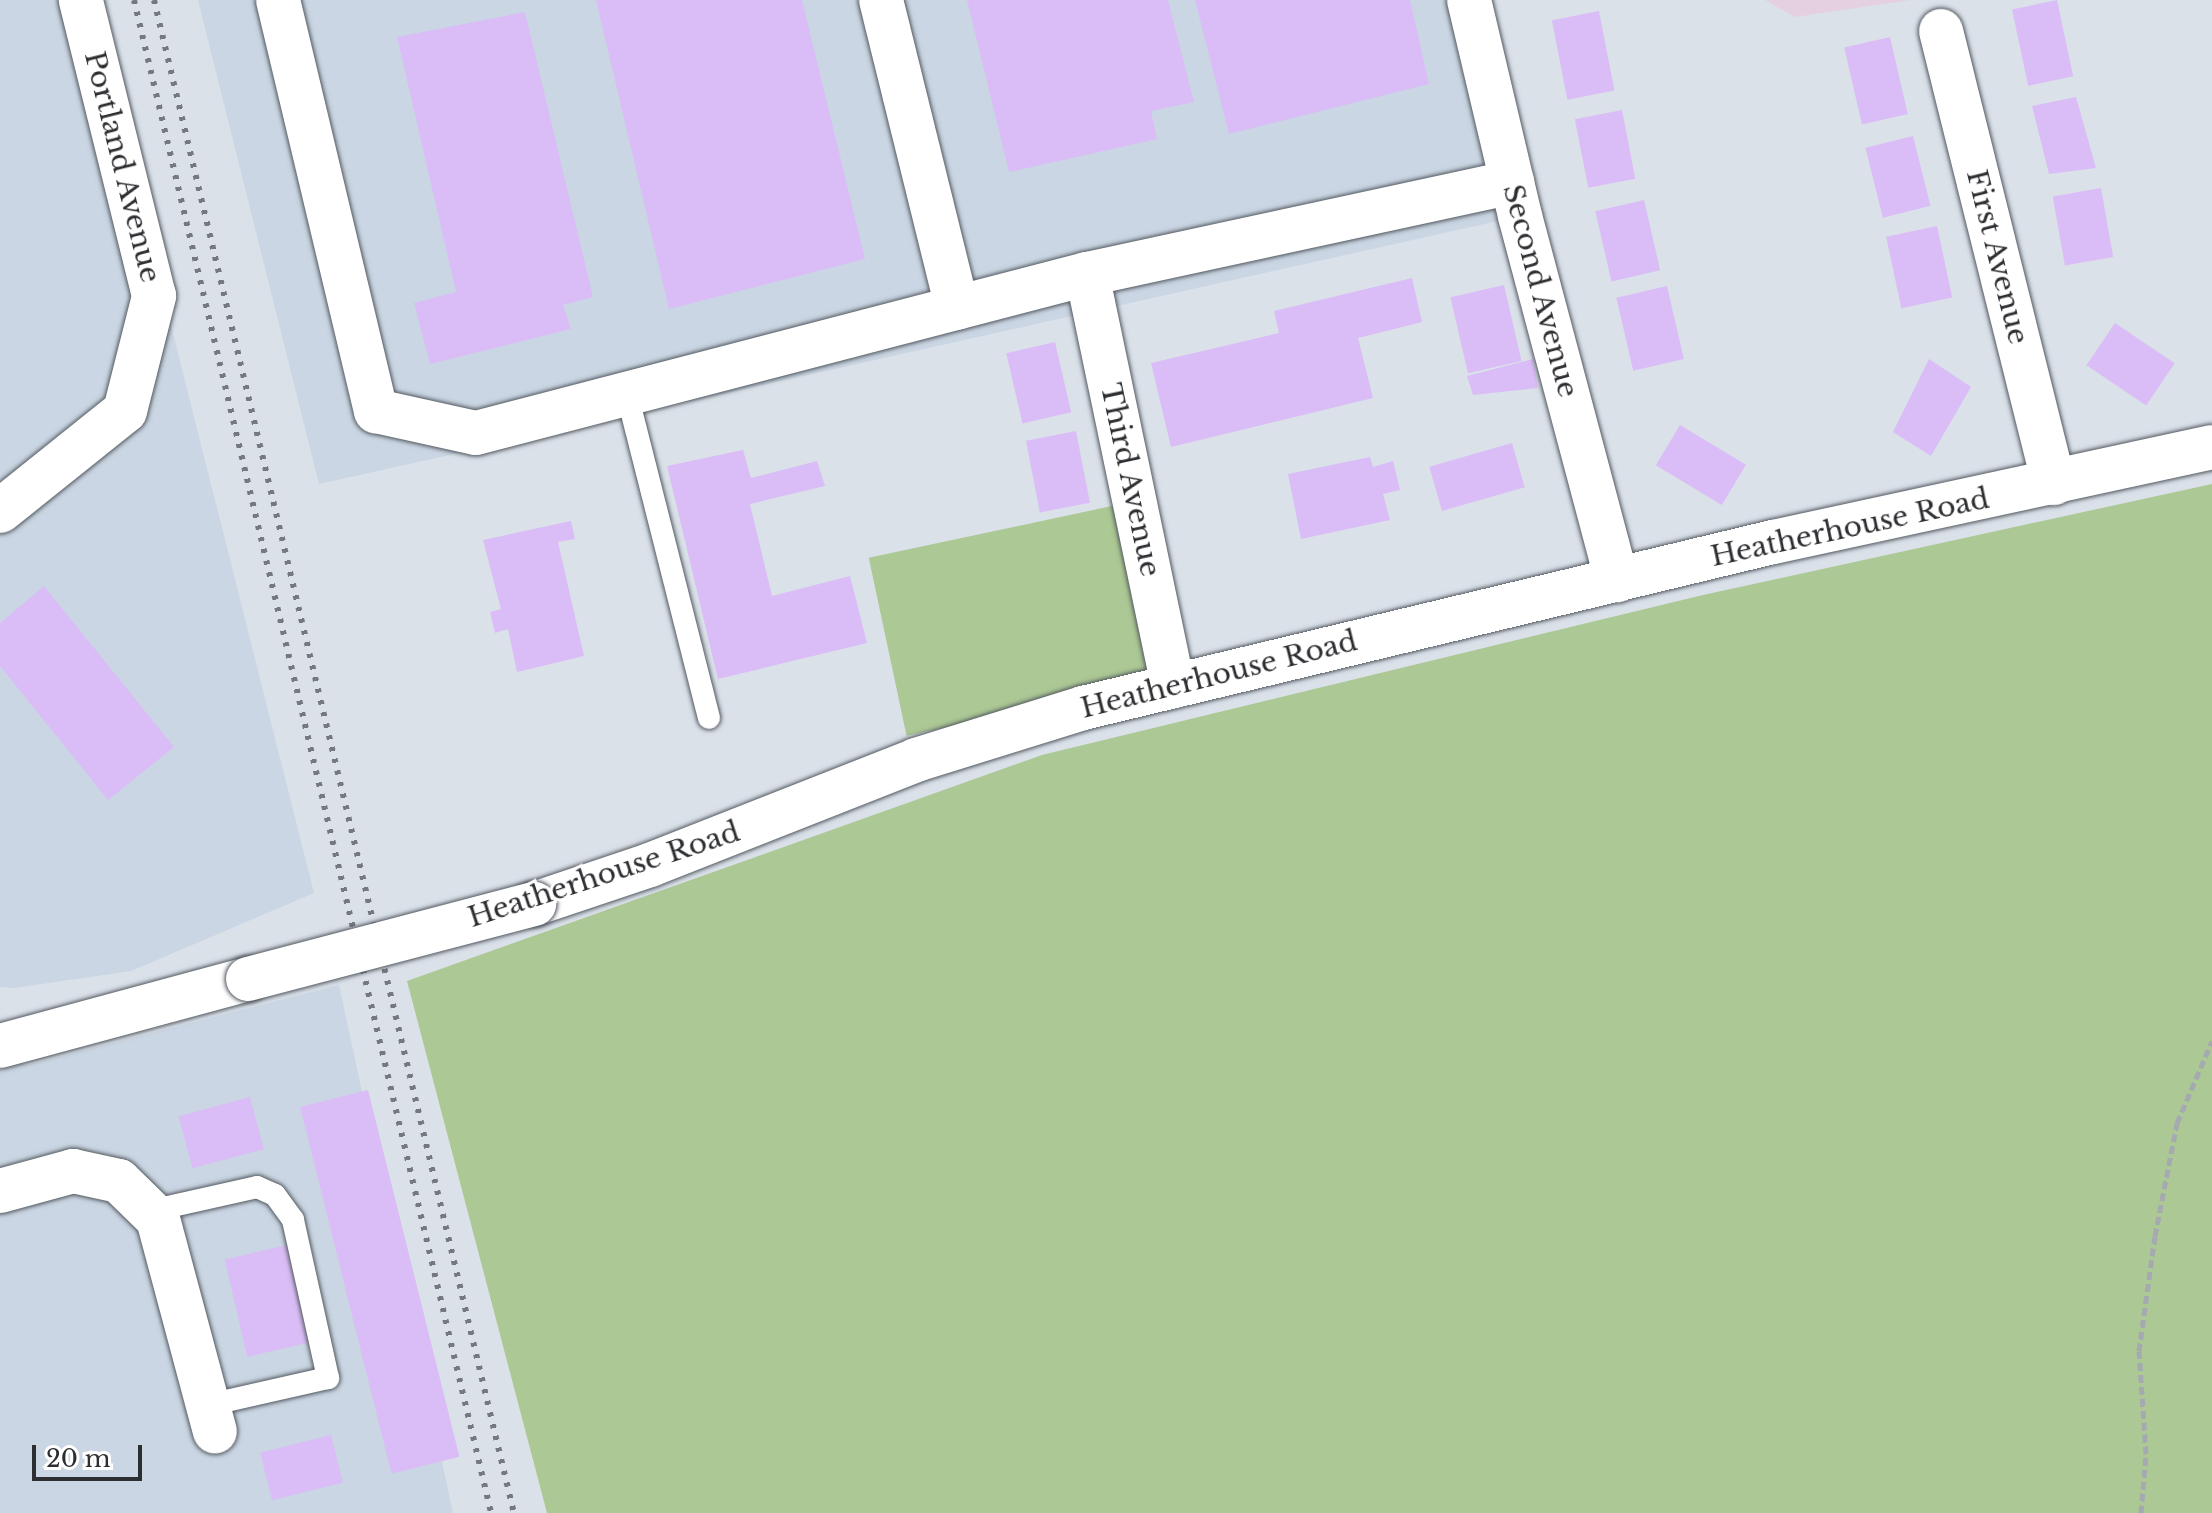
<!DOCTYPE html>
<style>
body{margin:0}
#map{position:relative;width:2212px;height:1513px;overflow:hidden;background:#dae1e9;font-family:"Libre Baskerville",serif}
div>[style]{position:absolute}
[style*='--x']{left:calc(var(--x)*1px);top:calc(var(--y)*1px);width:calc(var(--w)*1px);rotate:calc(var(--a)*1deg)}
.commercial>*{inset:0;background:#e4d0df}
.built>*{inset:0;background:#cad6e3}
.green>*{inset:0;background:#acc894;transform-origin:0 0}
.building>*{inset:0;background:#dabdf6;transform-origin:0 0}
.path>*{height:5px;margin-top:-2.5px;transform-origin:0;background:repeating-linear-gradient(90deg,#a4aab0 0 8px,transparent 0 12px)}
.roads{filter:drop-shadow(0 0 2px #535960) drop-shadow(0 0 2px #535960)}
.lane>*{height:22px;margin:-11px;padding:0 11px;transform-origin:11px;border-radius:11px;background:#fff}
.street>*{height:44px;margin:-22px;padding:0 22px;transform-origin:22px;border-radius:22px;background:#fff}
.rail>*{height:6px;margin-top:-3px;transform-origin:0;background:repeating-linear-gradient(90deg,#75797e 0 4px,transparent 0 12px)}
.bridges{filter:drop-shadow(0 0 2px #535960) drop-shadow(0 0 2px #535960)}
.street-bridge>*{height:44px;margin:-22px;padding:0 22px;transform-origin:22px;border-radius:22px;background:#fff}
span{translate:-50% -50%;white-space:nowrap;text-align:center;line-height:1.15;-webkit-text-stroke:6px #fff;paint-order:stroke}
.street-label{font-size:28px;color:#2c2e31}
.scale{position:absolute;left:32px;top:1445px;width:110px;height:36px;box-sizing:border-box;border:4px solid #2c2e31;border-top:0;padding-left:10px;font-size:24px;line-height:28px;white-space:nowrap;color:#2c2e31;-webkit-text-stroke:6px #fff;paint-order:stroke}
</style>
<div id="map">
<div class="commercial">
<i style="clip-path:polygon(1765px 0,1910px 0,1795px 17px)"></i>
</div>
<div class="built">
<i style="clip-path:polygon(0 0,89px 0,314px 893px,131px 971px,14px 988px,0 987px)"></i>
<i style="clip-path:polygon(198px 0,1464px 0,1520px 216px,319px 484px)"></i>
<i style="clip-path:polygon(339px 985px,453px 1513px,0 1513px,0 1059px,27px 1065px)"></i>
</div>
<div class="green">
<i style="clip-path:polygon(2212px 484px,2212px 1513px,547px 1513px,407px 981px,1042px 755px,1703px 595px)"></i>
<i style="left:1126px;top:503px;width:182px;height:263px;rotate:78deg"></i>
</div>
<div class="building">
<i style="clip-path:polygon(596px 0,802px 0,865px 259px,669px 309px)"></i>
<i style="clip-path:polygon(967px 0,1168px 0,1194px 102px,1151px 111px,1157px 139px,1009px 172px)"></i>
<i style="clip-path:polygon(1195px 0,1410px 0,1429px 84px,1229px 134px)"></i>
<i style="left:2057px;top:0;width:78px;height:46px;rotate:78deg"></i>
<i style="left:1599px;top:11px;width:81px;height:48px;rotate:79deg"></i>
<i style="clip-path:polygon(525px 12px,593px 297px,563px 305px,571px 329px,430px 364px,414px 303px,456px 292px,397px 37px)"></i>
<i style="left:1890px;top:37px;width:79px;height:47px;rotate:77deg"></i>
<i style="clip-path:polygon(2076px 97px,2096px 168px,2049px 174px,2032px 106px)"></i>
<i style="left:1622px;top:110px;width:70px;height:48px;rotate:79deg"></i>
<i style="left:1913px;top:136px;width:72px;height:49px;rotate:76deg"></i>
<i style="left:2101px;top:188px;width:70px;height:49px;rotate:80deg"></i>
<i style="left:1644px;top:200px;width:72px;height:50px;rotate:77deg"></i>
<i style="left:1937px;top:226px;width:73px;height:52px;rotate:78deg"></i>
<i style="clip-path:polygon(1412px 278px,1422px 322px,1358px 338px,1373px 398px,1171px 447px,1151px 363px,1279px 333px,1274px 311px)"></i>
<i style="left:1504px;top:285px;width:78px;height:55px;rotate:77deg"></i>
<i style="left:1667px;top:286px;width:75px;height:52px;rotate:77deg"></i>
<i style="left:2115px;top:323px;width:72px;height:51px;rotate:34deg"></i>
<i style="left:1055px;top:342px;width:72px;height:50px;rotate:77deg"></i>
<i style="clip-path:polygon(1533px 359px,1538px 388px,1473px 395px,1467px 376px)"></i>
<i style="clip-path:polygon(1929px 359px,1971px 387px,1931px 456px,1893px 432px)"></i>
<i style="left:1680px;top:425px;width:77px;height:47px;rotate:31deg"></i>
<i style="left:1076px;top:431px;width:73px;height:51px;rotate:79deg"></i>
<i style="left:1512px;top:443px;width:46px;height:86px;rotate:74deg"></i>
<i style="clip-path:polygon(743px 450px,751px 478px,817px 461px,825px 486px,750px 504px,772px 596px,850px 576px,867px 643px,718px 679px,667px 466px)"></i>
<i style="clip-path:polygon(1370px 457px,1373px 467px,1393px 461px,1400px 490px,1383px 494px,1390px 520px,1301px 539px,1288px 474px)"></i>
<i style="clip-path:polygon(571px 521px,575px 539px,558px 542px,584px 656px,517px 672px,508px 629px,495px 633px,490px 612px,501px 609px,483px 540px)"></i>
<i style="clip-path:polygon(44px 586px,174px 747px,108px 800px,0 666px,0 623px)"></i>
<i style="left:368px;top:1090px;width:378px;height:70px;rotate:76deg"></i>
<i style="left:250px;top:1097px;width:54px;height:74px;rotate:75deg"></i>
<i style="left:287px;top:1245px;width:100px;height:64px;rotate:77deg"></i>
<i style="left:331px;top:1435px;width:49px;height:73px;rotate:76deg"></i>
</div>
<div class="path">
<i style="--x:2141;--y:1513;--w:59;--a:-85.2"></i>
<i style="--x:2146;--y:1454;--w:103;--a:-93.9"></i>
<i style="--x:2139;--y:1351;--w:116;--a:-82.1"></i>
<i style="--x:2155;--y:1236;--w:115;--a:-79"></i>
<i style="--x:2177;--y:1123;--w:89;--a:-66.9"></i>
</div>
<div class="roads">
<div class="lane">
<i style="--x:627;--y:394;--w:334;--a:75.8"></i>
<i style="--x:150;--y:1211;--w:110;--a:-12.6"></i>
<i style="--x:257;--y:1187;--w:20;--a:24"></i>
<i style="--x:275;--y:1195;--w:31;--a:54"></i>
<i style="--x:293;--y:1220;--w:162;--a:77.5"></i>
<i style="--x:328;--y:1378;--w:123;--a:167.3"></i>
</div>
<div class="street">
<i style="--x:278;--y:0;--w:423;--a:76.6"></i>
<i style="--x:376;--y:411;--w:102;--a:12.4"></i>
<i style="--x:476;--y:433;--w:631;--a:-14.59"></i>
<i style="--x:1087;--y:274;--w:435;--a:-12.2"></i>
<i style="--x:881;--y:0;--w:317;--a:76.1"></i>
<i style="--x:1469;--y:0;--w:222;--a:76.7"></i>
<i style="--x:1520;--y:216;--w:377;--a:75.1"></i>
<i style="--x:1941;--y:31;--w:466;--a:76"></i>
<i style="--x:1087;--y:274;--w:421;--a:78.2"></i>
<i style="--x:0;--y:511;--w:160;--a:-38.7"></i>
<i style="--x:125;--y:411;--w:119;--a:-75.8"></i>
<i style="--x:154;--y:296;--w:305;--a:-103.9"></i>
<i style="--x:534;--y:904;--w:122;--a:-18.6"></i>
<i style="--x:650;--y:865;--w:286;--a:-21.5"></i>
<i style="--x:916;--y:760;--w:175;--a:-17.3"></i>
<i style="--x:1083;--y:708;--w:710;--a:-13.53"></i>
<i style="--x:1773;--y:542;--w:449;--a:-12.2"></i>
<i style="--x:0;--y:1046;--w:257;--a:-15.1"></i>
<i style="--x:0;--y:1191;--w:76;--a:-15.3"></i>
<i style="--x:73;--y:1171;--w:47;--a:12.3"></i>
<i style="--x:119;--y:1181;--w:54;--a:44.3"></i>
<i style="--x:158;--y:1219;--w:220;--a:75"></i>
</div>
</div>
<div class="rail">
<i style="--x:134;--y:0;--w:1555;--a:76.72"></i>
<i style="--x:154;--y:0;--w:1555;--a:76.62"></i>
</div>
<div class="bridges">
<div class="street-bridge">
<i style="--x:248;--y:979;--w:296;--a:-14.7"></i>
</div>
</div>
<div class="street-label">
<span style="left:122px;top:167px;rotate:76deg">Portland Avenue</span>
<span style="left:1997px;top:257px;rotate:76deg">First Avenue</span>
<span style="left:1540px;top:291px;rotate:75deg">Second Avenue</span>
<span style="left:1130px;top:480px;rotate:78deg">Third Avenue</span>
<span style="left:1850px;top:528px;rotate:-12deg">Heatherhouse Road</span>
<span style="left:1219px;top:675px;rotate:-14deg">Heatherhouse Road</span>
<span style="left:604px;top:875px;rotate:-18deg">Heatherhouse Road</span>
</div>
<div class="scale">20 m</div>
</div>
